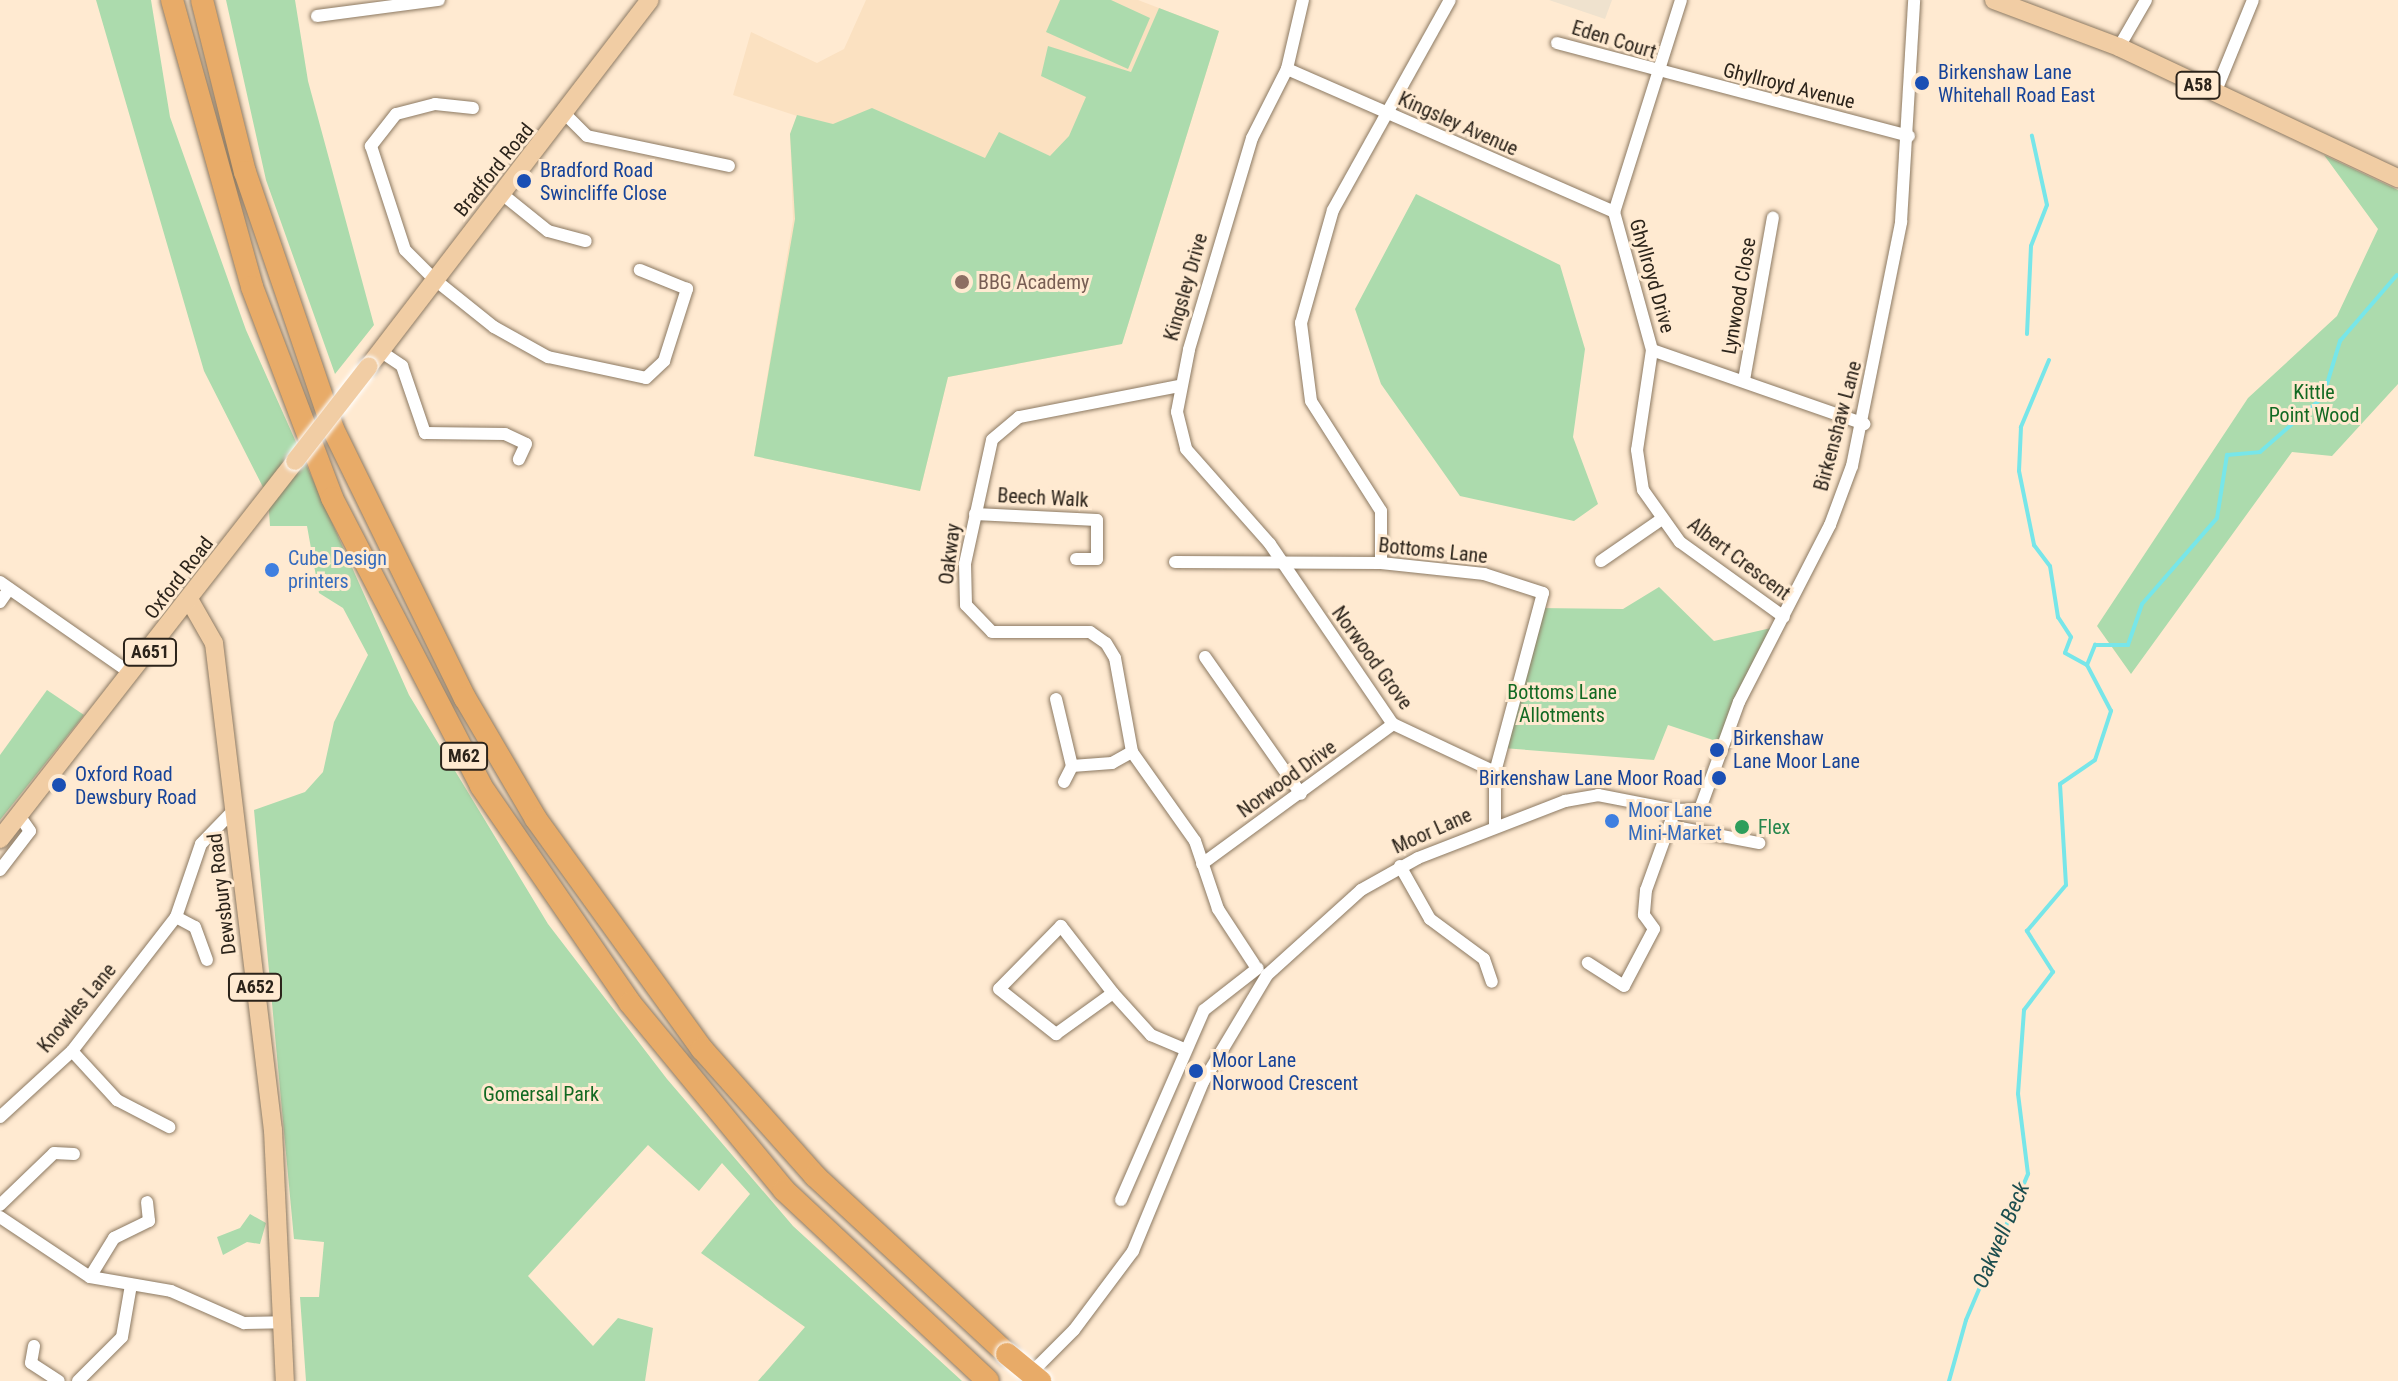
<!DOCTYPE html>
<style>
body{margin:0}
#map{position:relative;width:2398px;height:1381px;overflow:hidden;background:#ffead1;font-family:"Roboto Condensed",sans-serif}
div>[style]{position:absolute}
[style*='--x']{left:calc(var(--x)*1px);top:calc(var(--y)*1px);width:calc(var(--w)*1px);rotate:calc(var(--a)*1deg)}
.commercial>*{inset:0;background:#efe2ce}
.built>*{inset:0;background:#fbe1c1}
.green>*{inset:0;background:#acdbad}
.stream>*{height:4px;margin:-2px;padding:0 2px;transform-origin:2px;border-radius:2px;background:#77e6e9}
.roads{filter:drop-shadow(0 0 2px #8c7962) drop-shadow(0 0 2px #8c7962)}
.minor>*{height:12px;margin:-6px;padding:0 6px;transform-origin:6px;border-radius:6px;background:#fff}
.primary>*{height:18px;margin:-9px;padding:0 9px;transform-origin:9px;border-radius:9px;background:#f1cda4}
.motorway>*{height:22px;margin:-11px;padding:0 11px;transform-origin:11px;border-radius:11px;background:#e8ab68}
.bridges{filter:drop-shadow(0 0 2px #fff) drop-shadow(0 0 2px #fff)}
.primary-bridge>*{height:18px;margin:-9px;padding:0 9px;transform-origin:9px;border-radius:9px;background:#f1cda4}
.motorway-bridge>*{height:22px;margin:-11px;padding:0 11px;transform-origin:11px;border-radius:11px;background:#e8ab68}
.dots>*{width:22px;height:22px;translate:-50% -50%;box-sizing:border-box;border:4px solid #ffead1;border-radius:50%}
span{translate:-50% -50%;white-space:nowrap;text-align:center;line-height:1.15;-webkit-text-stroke:6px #ffead1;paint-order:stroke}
.shield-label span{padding:2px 6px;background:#ffead1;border:2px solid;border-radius:6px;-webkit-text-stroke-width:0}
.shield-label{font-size:18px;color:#2b231a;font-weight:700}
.street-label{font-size:20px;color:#2b231a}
.transit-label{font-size:20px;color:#164399}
.left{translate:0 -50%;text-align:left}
.right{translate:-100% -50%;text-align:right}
.education-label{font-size:20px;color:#785e54}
.park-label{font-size:20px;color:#126922}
.shop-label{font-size:20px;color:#366cbe}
.leisure-label{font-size:20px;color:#27864d}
.water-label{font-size:22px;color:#1b4d4e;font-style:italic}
</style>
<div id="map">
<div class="commercial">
<i style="clip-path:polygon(1549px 0,1612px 0,1605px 19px)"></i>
</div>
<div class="built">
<i style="clip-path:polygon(866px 0,1138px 0,1219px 31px,1122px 344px,948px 377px,920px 491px,754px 456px,793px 220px,790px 134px,797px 116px,733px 95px,751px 32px,817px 63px,844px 49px)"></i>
</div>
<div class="green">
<i style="clip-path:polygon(96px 0,151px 0,170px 117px,246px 330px,409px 695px,548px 924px,667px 1079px,793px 1226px,962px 1381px,758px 1381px,805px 1327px,701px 1253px,750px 1194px,722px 1163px,699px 1191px,648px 1145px,528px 1276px,593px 1346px,618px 1318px,653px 1328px,645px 1381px,306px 1381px,300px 1297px,319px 1297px,324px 1242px,294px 1239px,254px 810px,305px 792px,323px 772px,334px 722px,368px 655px,343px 608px,319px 593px,307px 526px,270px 526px,268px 497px,204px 371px)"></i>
<i style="clip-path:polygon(226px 0,295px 0,308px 81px,374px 325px,335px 374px,266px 180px)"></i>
<i style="clip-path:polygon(1060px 0,1111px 0,1150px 18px,1128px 69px,1046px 32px)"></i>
<i style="clip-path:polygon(1159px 8px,1219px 31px,1122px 344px,948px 377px,920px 491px,754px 456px,795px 219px,790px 134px,797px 115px,833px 124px,872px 108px,985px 158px,999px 132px,1050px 156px,1069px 136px,1086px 97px,1041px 76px,1048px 46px,1131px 72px)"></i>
<i style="clip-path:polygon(2324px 155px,2398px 190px,2398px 384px,2332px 456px,2292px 452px,2131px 674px,2097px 626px,2248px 398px,2337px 316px,2378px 229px)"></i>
<i style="clip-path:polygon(1416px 194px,1560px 265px,1585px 349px,1573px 437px,1598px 504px,1574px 521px,1460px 496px,1381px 384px,1355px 309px)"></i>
<i style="clip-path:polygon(1659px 587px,1714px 641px,1780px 626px,1722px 743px,1668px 725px,1654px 760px,1503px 748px,1538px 608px,1623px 609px)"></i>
<i style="clip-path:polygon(47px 690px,84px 715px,0 820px,0 755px)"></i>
<i style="clip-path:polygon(250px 1214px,266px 1223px,260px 1244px,247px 1242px,223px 1255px,217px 1237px,240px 1228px)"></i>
</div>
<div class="stream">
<i style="--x:2027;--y:334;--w:88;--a:-87.4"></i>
<i style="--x:2031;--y:246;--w:44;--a:-68.7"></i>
<i style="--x:2047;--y:205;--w:71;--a:-102.3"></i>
<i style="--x:2049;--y:360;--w:73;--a:112.7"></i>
<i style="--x:2021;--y:427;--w:44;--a:92.6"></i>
<i style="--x:2019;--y:471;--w:76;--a:78.5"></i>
<i style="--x:2034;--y:545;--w:26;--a:53"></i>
<i style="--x:2050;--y:566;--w:52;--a:81.1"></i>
<i style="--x:2058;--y:617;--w:24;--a:57"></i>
<i style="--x:2071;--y:637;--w:17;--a:111"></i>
<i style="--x:2065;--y:653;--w:25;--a:29"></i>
<i style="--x:2087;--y:665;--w:22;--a:-68"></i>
<i style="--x:2095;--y:645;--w:33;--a:0"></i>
<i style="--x:2128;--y:645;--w:43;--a:-71.1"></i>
<i style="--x:2142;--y:604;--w:114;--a:-48.9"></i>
<i style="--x:2217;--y:518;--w:64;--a:-81"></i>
<i style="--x:2227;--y:455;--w:33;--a:-5"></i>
<i style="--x:2260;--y:452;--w:84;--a:-41.1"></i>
<i style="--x:2323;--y:397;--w:59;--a:-73.1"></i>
<i style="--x:2340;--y:341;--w:87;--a:-49.2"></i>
<i style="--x:1949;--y:1381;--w:63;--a:-74.4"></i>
<i style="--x:1966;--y:1320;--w:159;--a:-67"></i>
<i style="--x:2028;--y:1174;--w:81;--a:-97.1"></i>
<i style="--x:2018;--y:1094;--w:84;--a:-85.9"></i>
<i style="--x:2024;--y:1010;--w:48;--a:-52.7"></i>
<i style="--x:2053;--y:972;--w:49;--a:-122.4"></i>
<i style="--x:2027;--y:931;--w:60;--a:-49.7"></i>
<i style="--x:2066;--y:885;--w:101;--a:-93.4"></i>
<i style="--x:2060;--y:784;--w:42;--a:-34.4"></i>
<i style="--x:2095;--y:760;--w:52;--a:-71.9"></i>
<i style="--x:2111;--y:711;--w:52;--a:-117.6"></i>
</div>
<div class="roads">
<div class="minor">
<i style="--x:1303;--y:0;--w:71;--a:103.1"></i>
<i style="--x:1287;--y:69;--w:77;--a:116.9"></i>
<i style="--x:1252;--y:138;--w:221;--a:106.6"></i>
<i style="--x:1189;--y:350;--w:63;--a:101"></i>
<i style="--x:1177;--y:412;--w:38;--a:76"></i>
<i style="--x:1186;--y:449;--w:127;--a:48.5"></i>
<i style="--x:1270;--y:544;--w:218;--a:55.7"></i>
<i style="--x:1393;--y:724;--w:113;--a:25.2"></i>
<i style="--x:1681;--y:0;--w:222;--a:107.5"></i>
<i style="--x:1614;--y:212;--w:143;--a:74.6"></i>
<i style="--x:1652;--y:350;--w:225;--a:19.2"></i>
<i style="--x:317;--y:16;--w:123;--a:-7.5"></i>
<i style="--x:1557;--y:43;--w:364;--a:14.8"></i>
<i style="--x:2119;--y:47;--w:54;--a:-60.1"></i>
<i style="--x:1287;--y:69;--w:357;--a:23.6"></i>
<i style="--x:2215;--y:93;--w:100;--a:-67.8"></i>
<i style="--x:473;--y:108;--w:38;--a:-174"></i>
<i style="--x:435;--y:104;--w:40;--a:165.6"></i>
<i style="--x:396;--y:114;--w:41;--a:128"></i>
<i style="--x:371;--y:146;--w:109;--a:71.9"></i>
<i style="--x:405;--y:250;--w:41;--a:45"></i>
<i style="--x:434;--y:279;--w:77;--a:38.7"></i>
<i style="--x:494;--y:327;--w:62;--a:29.1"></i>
<i style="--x:548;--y:357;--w:100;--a:12.1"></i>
<i style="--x:646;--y:378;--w:25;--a:-43"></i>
<i style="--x:664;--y:361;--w:76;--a:-72.3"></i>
<i style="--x:687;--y:289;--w:51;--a:-158"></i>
<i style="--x:567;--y:116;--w:28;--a:45"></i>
<i style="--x:587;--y:136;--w:145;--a:11.9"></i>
<i style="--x:502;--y:194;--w:59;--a:38.8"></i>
<i style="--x:548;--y:231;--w:39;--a:15"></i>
<i style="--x:1652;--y:350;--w:101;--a:98.5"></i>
<i style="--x:1637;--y:450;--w:40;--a:81.5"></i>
<i style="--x:1643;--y:490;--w:64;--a:54.6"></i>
<i style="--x:1680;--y:542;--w:128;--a:35.8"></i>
<i style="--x:380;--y:351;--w:27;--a:34"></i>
<i style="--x:402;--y:366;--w:71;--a:71.1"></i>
<i style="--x:425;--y:433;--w:80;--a:0.7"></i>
<i style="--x:505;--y:434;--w:23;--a:25"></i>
<i style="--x:526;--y:444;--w:17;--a:115"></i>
<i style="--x:1744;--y:380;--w:165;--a:-79.9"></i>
<i style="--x:1179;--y:386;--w:163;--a:169"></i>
<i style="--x:1019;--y:417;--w:35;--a:140"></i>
<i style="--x:992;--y:440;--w:127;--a:102.3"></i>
<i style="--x:965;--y:564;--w:41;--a:88.6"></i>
<i style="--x:966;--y:605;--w:37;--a:46"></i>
<i style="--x:992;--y:632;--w:98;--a:0"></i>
<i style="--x:1090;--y:632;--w:19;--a:35"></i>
<i style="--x:1106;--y:643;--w:17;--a:59"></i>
<i style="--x:1115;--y:658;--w:96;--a:79.7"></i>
<i style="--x:1132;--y:752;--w:109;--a:54.7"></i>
<i style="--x:1195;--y:841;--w:72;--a:71.3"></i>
<i style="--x:1218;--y:909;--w:66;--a:56.8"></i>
<i style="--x:975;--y:514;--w:122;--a:2.8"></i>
<i style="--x:1097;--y:520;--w:39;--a:90"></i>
<i style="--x:1097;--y:559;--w:21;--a:180"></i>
<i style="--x:1601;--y:561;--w:70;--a:-34.6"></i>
<i style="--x:1175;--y:562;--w:206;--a:0.3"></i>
<i style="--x:1381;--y:563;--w:104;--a:6.1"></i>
<i style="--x:1484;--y:574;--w:62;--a:17.9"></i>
<i style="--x:1543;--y:593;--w:185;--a:105"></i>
<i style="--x:1495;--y:772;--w:53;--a:90"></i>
<i style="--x:1381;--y:563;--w:52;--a:-90"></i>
<i style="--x:1381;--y:511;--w:130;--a:-122.5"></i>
<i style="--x:1311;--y:401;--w:79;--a:-97.3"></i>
<i style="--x:1301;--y:323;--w:117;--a:-74.2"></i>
<i style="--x:1333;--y:210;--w:240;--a:-60.9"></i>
<i style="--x:0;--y:582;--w:161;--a:34.9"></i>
<i style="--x:0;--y:602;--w:16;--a:-55"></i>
<i style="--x:1205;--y:657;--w:167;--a:55"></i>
<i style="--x:1056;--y:699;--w:69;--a:76.6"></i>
<i style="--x:1072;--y:766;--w:40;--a:-4.3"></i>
<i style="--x:1112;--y:763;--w:23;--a:-29"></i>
<i style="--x:1064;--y:782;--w:18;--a:-63"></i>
<i style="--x:1675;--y:810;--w:25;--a:-2"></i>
<i style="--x:1700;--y:809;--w:114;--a:-70"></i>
<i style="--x:1739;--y:702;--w:199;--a:-62.8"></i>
<i style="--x:1830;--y:525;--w:63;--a:-69.6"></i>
<i style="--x:1852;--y:466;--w:249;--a:-78.6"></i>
<i style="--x:1901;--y:222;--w:222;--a:-86.6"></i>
<i style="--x:1670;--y:826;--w:91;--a:10.8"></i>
<i style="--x:1202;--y:864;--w:237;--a:-36.2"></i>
<i style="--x:1400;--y:866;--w:61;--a:60.5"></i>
<i style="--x:1430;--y:919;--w:67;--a:36.5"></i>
<i style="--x:1484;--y:959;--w:24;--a:71"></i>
<i style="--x:0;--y:870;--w:49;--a:-52.4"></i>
<i style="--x:30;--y:831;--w:19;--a:-125"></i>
<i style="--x:176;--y:917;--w:21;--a:28"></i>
<i style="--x:195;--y:927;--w:35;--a:70"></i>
<i style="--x:1113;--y:993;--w:85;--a:-127.8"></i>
<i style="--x:1061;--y:926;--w:88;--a:134.5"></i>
<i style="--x:999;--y:989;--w:73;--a:38.3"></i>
<i style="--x:1056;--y:1034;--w:70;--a:-35.7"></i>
<i style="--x:1113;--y:993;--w:57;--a:47.9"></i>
<i style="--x:1151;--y:1035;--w:36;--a:23"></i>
<i style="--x:72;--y:1051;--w:67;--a:47.4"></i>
<i style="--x:117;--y:1100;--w:59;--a:27.4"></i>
<i style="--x:0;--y:1117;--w:98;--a:-42.5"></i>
<i style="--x:72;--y:1051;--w:170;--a:-52.2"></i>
<i style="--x:176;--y:917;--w:77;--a:-71.1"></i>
<i style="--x:201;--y:844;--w:47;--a:-45.9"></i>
<i style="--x:1121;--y:1200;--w:207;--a:-66.4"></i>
<i style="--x:1204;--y:1010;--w:68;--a:-37.9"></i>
<i style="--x:0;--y:1205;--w:75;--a:-43.9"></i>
<i style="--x:54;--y:1153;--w:20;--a:3"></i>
<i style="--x:0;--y:1217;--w:108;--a:33.7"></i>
<i style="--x:90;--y:1277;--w:82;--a:9.8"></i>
<i style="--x:171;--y:1291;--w:80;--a:23.7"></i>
<i style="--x:244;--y:1323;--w:39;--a:-1"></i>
<i style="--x:90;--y:1277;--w:46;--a:-58.4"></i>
<i style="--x:114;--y:1238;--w:39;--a:-26"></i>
<i style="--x:149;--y:1221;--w:19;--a:-96"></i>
<i style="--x:34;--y:1346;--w:17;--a:100"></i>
<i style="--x:31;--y:1363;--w:33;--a:33"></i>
<i style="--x:1028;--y:1376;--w:65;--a:-45"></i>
<i style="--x:1074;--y:1330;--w:99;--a:-53.2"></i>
<i style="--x:1133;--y:1251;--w:183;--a:-67.5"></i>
<i style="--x:1203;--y:1082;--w:125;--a:-59.1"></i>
<i style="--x:1267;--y:975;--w:127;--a:-42.1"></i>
<i style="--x:1361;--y:890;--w:65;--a:-29.3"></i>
<i style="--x:1418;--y:858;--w:158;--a:-21.2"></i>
<i style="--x:1565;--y:801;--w:34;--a:-10"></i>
<i style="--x:1598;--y:795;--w:78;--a:11"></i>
<i style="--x:1675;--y:810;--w:85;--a:109.9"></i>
<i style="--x:1646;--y:890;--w:25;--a:95"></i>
<i style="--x:1644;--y:915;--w:17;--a:54"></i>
<i style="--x:1654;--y:929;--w:64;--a:117.8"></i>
<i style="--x:1624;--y:986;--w:43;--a:-147.4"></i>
<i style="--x:78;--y:1381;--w:62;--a:-45"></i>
<i style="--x:122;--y:1337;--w:53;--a:-80.2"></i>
</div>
<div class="primary">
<i style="--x:1994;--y:0;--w:134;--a:20.6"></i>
<i style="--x:2119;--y:47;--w:308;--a:25.2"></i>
<i style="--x:369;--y:366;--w:461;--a:-52.5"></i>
<i style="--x:190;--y:601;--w:48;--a:60.3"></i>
<i style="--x:214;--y:643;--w:491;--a:83.1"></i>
<i style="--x:273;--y:1130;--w:251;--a:87.3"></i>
<i style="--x:0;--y:839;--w:479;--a:-52"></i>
</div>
<div class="motorway">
<i style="--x:172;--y:0;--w:298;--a:74.4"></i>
<i style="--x:252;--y:287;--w:226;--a:69.2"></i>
<i style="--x:332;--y:498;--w:324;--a:62.6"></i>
<i style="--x:481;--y:786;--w:263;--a:55.5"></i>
<i style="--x:630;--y:1003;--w:242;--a:50.5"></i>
<i style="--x:784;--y:1190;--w:279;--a:43.1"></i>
<i style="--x:202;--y:0;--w:177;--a:76"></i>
<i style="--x:245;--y:172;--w:272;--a:71.1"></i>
<i style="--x:333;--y:429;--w:300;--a:63.9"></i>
<i style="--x:465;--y:698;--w:140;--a:59.6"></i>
<i style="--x:536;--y:819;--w:284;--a:54.2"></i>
<i style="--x:702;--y:1049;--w:170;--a:48.3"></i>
<i style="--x:815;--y:1176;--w:262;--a:42.8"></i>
</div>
</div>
<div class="bridges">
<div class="primary-bridge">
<i style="--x:295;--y:461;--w:120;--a:-52.1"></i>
</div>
<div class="motorway-bridge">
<i style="--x:1007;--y:1354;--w:43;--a:39.3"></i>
</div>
</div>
<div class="dots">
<i style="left:1922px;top:83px;background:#1a4fb4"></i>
<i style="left:524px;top:181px;background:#1a4fb4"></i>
<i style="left:962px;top:282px;background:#8d6e63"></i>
<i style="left:272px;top:570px;background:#3f7fe0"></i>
<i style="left:1717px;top:750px;background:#1a4fb4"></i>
<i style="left:1719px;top:778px;background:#1a4fb4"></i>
<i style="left:59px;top:785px;background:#1a4fb4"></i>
<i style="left:1612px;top:821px;background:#3f7fe0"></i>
<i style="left:1742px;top:827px;background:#2e9e5b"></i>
<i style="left:1196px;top:1071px;background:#1a4fb4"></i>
</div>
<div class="shield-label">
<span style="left:2198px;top:85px">A58</span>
<span style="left:150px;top:652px">A651</span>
<span style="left:464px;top:756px">M62</span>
<span style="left:255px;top:987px">A652</span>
</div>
<div class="street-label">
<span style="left:1614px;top:40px;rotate:17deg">Eden Court</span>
<span style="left:1789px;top:86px;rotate:14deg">Ghyllroyd Avenue</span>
<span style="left:1458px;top:124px;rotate:24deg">Kingsley Avenue</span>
<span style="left:494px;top:170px;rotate:-51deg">Bradford Road</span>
<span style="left:1652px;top:276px;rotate:74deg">Ghyllroyd Drive</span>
<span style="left:1186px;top:287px;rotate:-74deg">Kingsley Drive</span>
<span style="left:1739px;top:296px;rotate:-80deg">Lynwood Close</span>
<span style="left:1838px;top:426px;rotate:-75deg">Birkenshaw Lane</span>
<span style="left:1043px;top:498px;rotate:3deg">Beech Walk</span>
<span style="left:1433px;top:551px;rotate:6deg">Bottoms Lane</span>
<span style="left:950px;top:554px;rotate:-83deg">Oakway</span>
<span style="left:1739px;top:559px;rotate:37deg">Albert Crescent</span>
<span style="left:179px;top:578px;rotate:-52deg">Oxford Road</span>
<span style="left:1372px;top:658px;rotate:54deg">Norwood Grove</span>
<span style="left:1287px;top:779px;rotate:-36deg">Norwood Drive</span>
<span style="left:1432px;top:831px;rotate:-24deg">Moor Lane</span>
<span style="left:222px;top:894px;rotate:-97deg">Dewsbury Road</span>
<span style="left:77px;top:1008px;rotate:-50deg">Knowles Lane</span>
</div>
<div class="transit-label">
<span class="left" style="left:1938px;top:84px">Birkenshaw Lane<br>Whitehall Road East</span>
<span class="left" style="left:540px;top:182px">Bradford Road<br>Swincliffe Close</span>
<span class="left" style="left:1733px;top:750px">Birkenshaw<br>Lane Moor Lane</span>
<span class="left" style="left:75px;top:786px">Oxford Road<br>Dewsbury Road</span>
<span class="right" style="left:1703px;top:778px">Birkenshaw Lane Moor Road</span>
<span class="left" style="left:1212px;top:1072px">Moor Lane<br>Norwood Crescent</span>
</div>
<div class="education-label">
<span class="left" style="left:978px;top:282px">BBG Academy</span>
</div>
<div class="park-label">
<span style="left:2314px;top:404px">Kittle<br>Point Wood</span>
<span style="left:1562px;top:704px">Bottoms Lane<br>Allotments</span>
<span style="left:541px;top:1094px">Gomersal Park</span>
</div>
<div class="shop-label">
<span class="left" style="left:288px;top:570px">Cube Design<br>printers</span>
<span class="left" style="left:1628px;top:822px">Moor Lane<br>Mini-Market</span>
</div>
<div class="leisure-label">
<span class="left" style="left:1758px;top:827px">Flex</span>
</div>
<div class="water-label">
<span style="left:2001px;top:1235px;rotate:-67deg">Oakwell Beck</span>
</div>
</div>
